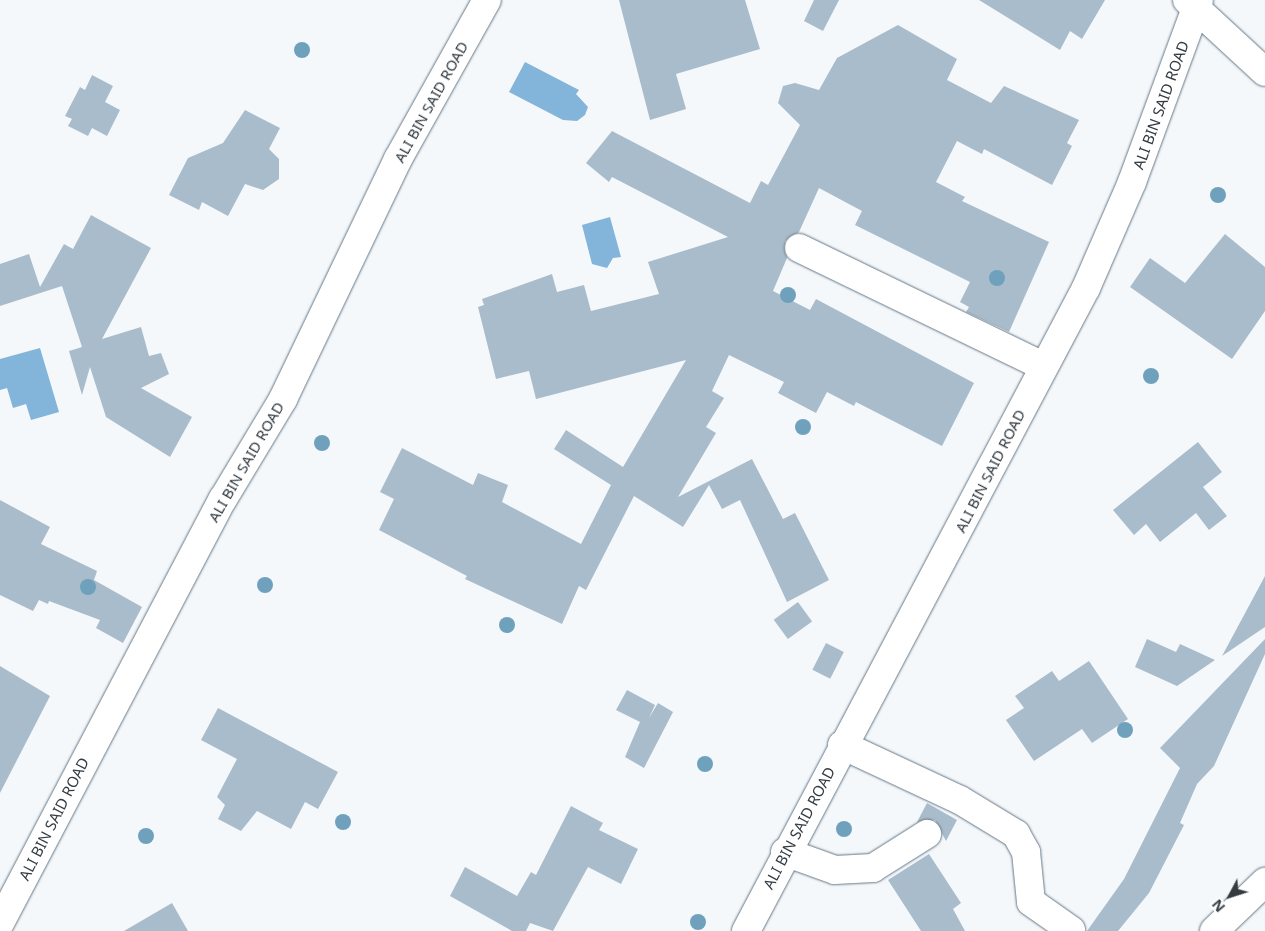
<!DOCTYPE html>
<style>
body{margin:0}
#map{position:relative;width:1265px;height:931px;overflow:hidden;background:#f4f8fb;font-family:"Noto Sans",sans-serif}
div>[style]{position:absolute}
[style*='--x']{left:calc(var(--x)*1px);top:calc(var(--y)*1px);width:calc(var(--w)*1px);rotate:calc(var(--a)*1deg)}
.water>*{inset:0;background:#83b4da}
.building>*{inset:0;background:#a9bccb;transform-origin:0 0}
.roads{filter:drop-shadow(0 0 1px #667785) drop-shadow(0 0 1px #667785)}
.street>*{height:28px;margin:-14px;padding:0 14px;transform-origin:14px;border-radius:14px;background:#fff}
.trees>*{width:16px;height:16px;margin:-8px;border-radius:50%;background:#6fa1bd}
span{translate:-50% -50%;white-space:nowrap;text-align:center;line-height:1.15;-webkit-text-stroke:4.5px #fff;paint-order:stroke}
.street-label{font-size:15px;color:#343c42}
.north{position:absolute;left:1205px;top:871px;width:50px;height:50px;-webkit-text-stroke:4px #fff;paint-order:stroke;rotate:230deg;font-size:14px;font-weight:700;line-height:20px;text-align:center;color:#343c42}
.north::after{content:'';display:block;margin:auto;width:18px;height:22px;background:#343c42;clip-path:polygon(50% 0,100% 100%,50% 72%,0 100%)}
</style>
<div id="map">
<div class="water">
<i style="clip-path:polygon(525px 62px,579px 90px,576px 94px,588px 107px,585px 115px,577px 121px,563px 120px,509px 92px)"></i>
<i style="clip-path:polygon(610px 217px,621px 257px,613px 258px,607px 268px,592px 264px,582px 225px)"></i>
<i style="clip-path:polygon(40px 348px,59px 412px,31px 420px,26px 404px,13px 408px,7px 388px,0 390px,0 359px)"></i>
</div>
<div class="building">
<i style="clip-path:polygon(619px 0,745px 0,760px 49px,676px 74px,686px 109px,650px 120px)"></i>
<i style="clip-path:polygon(814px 0,839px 0,823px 31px,804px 21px)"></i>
<i style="clip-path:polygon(979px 0,1105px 0,1082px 39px,1070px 31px,1060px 50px)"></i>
<i style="clip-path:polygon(898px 25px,957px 59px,947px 80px,991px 103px,1004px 86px,1079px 120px,1067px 143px,1072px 146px,1052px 185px,984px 149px,982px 154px,957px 141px,936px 182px,965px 197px,962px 201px,1049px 242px,1009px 332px,966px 312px,969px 307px,960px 302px,970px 282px,855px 225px,862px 211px,819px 188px,799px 232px,785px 241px,787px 258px,773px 291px,810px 310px,816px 299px,974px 383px,942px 446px,856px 402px,854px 406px,827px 392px,816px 413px,778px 393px,784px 382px,729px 355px,712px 391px,724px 398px,706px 427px,716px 433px,678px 497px,752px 459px,783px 519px,795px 513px,829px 580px,787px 602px,740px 500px,722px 509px,709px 485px,683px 527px,634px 496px,586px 590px,579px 586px,562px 624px,465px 579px,467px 576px,379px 530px,394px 499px,380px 492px,402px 448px,473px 485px,478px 473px,508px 485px,502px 502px,581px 544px,611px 485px,554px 449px,566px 430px,623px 467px,686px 360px,536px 399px,529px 371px,496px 379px,478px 307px,484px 305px,482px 299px,552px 274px,557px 292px,584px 285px,591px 311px,659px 294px,648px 262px,728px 237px,612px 177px,609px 182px,586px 163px,612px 131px,750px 203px,761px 181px,768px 185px,800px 125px,778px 103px,783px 86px,795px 83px,819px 90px,837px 58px)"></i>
<i style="clip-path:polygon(92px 75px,113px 86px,105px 102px,120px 110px,107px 136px,92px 128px,88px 136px,68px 126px,72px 119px,65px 116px,80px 87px,85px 90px)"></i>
<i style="clip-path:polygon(245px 110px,280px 128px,269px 149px,279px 159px,279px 179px,263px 190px,245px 184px,228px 216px,202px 202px,199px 210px,169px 195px,188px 158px,223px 143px)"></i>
<i style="clip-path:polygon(91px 215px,151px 248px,102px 339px,141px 327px,149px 356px,161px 353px,169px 374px,141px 388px,192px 417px,170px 457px,106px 417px,90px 367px,82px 395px,69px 351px,82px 347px,62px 286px,0 306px,0 264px,29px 254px,40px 287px,64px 244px,73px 249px)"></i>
<i style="clip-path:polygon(1225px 234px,1265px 267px,1265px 311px,1232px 359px,1130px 287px,1150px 258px,1185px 283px)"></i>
<i style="clip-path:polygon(1198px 442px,1222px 472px,1203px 487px,1227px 516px,1209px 530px,1196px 513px,1160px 542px,1146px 524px,1134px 535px,1113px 510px)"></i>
<i style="clip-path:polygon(0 500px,50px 527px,41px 544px,97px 571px,94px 580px,142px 607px,123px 643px,96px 628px,100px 620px,49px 601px,48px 604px,39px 600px,33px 611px,0 595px)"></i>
<i style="clip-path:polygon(1265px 576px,1265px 627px,1222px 656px)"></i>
<i style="left:798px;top:602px;width:24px;height:30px;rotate:54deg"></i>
<i style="clip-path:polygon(1147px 639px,1176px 652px,1180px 644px,1215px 660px,1177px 686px,1135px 667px)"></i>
<i style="clip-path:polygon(1265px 639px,1265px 654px,1214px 766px,1197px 784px,1180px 823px,1184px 825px,1149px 893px,1118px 931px,1087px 931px,1124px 879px,1180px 768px,1160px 748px)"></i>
<i style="left:826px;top:643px;width:20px;height:30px;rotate:27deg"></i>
<i style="clip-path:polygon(1089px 661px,1128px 719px,1092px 743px,1082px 729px,1034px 761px,1006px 720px,1024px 708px,1015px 696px,1052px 671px,1059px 681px)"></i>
<i style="clip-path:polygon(0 666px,50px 696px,0 793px)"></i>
<i style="clip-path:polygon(627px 690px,655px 705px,649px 718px,658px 703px,673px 712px,644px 768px,625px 757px,640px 722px,616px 710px)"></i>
<i style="clip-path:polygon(218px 708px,338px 772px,318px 809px,305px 802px,291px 829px,257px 811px,241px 831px,218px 819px,225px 805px,217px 797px,237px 759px,201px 740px)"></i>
<i style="clip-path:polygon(927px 803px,957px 820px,946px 841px,935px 820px,917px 822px)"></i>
<i style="clip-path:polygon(571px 806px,603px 823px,599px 830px,638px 849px,621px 884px,588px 867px,553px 931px,530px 923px,526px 931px,512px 931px,450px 896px,465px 867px,517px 896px,531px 872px,536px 875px)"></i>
<i style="clip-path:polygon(929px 854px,961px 903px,953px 909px,965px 931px,921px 931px,888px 880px)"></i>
<i style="clip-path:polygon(172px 903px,188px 931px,124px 931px)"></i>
</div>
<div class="roads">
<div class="street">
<i style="--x:1187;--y:0;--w:106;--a:42.7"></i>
<i style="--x:799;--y:248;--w:271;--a:25.8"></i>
<i style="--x:842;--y:745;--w:130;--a:25"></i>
<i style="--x:960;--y:800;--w:66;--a:31.3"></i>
<i style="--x:1016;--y:834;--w:21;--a:61"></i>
<i style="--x:1026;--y:852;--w:50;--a:84.3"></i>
<i style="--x:1031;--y:902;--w:49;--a:35"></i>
<i style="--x:785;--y:852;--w:53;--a:19.8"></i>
<i style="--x:835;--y:870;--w:38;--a:-3"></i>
<i style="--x:873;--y:868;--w:64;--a:-32.2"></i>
<i style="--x:0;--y:923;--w:479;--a:-62.3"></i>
<i style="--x:223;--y:499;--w:117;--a:-59"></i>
<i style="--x:283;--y:399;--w:266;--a:-64.4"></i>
<i style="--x:398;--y:159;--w:182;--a:-60.8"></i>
<i style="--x:746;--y:931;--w:727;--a:-62.13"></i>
<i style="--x:1086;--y:288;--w:116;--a:-66.5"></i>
<i style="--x:1132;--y:182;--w:194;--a:-69.8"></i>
<i style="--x:1214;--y:931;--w:71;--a:-43.9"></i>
</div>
</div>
<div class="trees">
<i style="left:302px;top:50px"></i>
<i style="left:1218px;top:195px"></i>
<i style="left:997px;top:278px"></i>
<i style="left:788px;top:295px"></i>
<i style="left:1151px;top:376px"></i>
<i style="left:803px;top:427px"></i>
<i style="left:322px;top:443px"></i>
<i style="left:265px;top:585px"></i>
<i style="left:88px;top:587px"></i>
<i style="left:507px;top:625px"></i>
<i style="left:1125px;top:730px"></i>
<i style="left:705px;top:764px"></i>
<i style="left:343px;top:822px"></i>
<i style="left:844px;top:829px"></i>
<i style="left:146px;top:836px"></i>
<i style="left:698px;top:922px"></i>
</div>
<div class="street-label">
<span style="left:431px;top:102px;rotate:-61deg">ALI BIN SAID ROAD</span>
<span style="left:1161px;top:105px;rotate:-70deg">ALI BIN SAID ROAD</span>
<span style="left:246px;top:462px;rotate:-60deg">ALI BIN SAID ROAD</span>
<span style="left:990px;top:471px;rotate:-63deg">ALI BIN SAID ROAD</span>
<span style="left:54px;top:819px;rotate:-63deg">ALI BIN SAID ROAD</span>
<span style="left:799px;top:828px;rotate:-62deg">ALI BIN SAID ROAD</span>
</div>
<div class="north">N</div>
</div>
